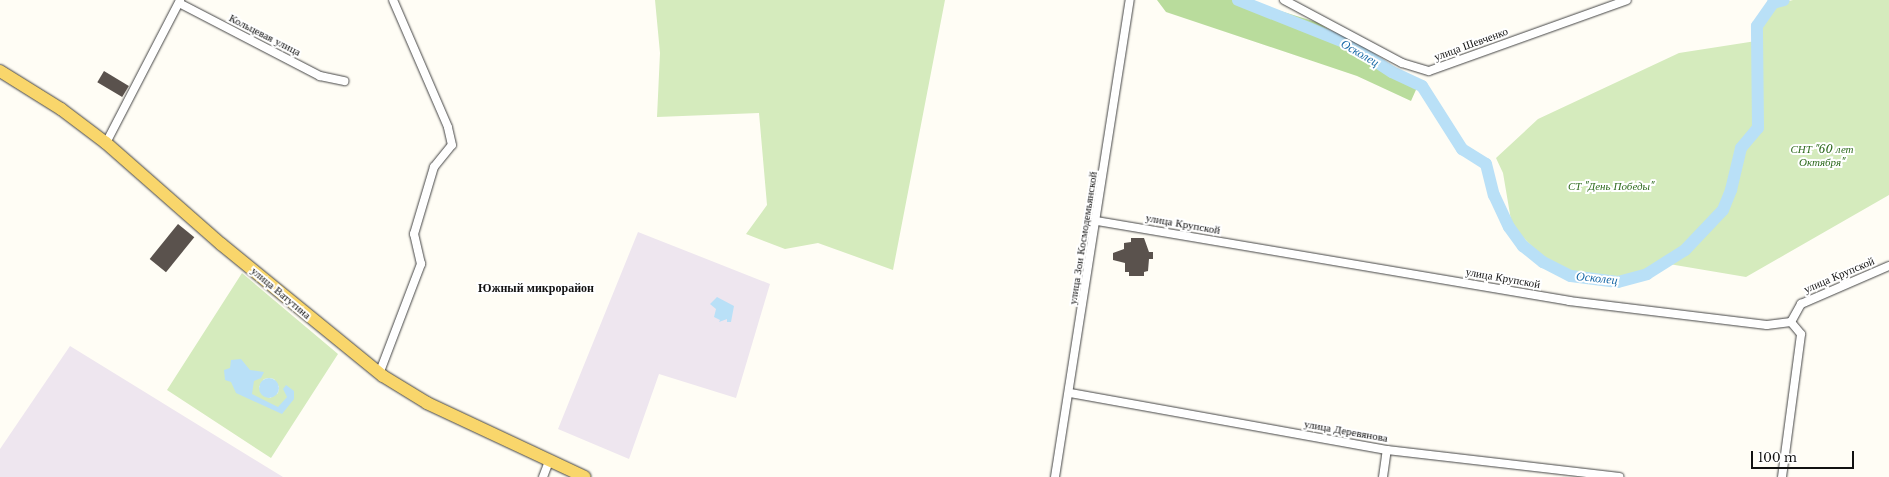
<!DOCTYPE html>
<meta charset="utf-8">
<style>
body{margin:0}
#map{position:relative;width:1889px;height:477px;overflow:hidden;background:#fffdf5;font-family:"Libre Baskerville",serif}
div>[style]{position:absolute}
[style*='--x']{left:calc(var(--x)*1px);top:calc(var(--y)*1px);width:calc(var(--w)*1px);rotate:calc(var(--a)*1deg)}
.industrial>*{inset:0;background:#eee6ef}
.green>*{inset:0;background:#d5ebbd}
.forest>*{inset:0;background:#b9dc9c}
.water>*{inset:0;background:#b9e0f7}
.round{border-radius:50%}
.river>*{height:12px;margin:-6px;padding:0 6px;transform-origin:6px;border-radius:6px;background:#b9e0f7}
.building>*{inset:0;background:#5a524d;transform-origin:0 0}
.roads{filter:drop-shadow(0 0 1px #444) drop-shadow(0 0 1px #444)}
.street>*{height:8px;margin:-4px;padding:0 4px;transform-origin:4px;border-radius:4px;background:#fff}
.primary>*{height:12px;margin:-6px;padding:0 6px;transform-origin:6px;border-radius:6px;background:#f9d66b}
span{translate:-50% -50%;white-space:nowrap;text-align:center;line-height:1.15;-webkit-text-stroke:4px #fff;paint-order:stroke}
.street-label{font-size:11px;color:#111}
.park-label{font-size:11px;color:#2f6b1f;font-style:italic}
.water-label{font-size:12px;color:#1768a6;font-style:italic}
.neighbourhood-label{font-size:12px;color:#111;font-weight:700}
.scale{position:absolute;left:1751px;top:451px;width:103px;height:18px;box-sizing:border-box;border:2px solid #111;border-top:0;padding-left:5px;font-size:12px;line-height:14px;white-space:nowrap;color:#111;-webkit-text-stroke:3px #fff;paint-order:stroke}
</style>
<div id="map">
<div class="industrial">
<i style="clip-path:polygon(638px 232px,770px 284px,736px 398px,659px 374px,629px 459px,558px 429px)"></i>
<i style="clip-path:polygon(70px 346px,283px 477px,0 477px,0 449px)"></i>
</div>
<div class="green">
<i style="clip-path:polygon(655px 0,945px 0,893px 270px,818px 243px,785px 249px,746px 234px,767px 205px,759px 113px,657px 117px,660px 53px)"></i>
<i style="clip-path:polygon(1793px 0,1889px 0,1889px 195px,1746px 277px,1669px 264px,1687px 252px,1725px 210px,1734px 190px,1740px 156px,1748px 142px,1760px 130px,1758px 26px,1773px 5px)"></i>
<i style="clip-path:polygon(1756px 41px,1757px 128px,1736px 155px,1730px 189px,1722px 209px,1683px 249px,1646px 273px,1619px 280px,1590px 278px,1545px 260px,1512px 226px,1503px 173px,1496px 158px,1538px 119px,1679px 53px)"></i>
<i style="clip-path:polygon(evenodd,242px 273px,338px 354px,271px 458px,167px 390px,242px 273px,269px 378px,274px 379px,279px 387px,278px 393px,270px 398px,261px 393px,259px 387px,264px 379px,269px 378px)"></i>
</div>
<div class="forest">
<i style="clip-path:polygon(1157px 0,1245px 0,1316px 22px,1419px 83px,1411px 101px,1357px 76px,1166px 12px)"></i>
</div>
<div class="water">
<i style="clip-path:polygon(717px 297px,734px 306px,731px 322px,727px 322px,727px 319px,719px 322px,720px 320px,714px 317px,716px 309px,710px 304px)"></i>
<i style="clip-path:polygon(241px 359px,250px 370px,264px 372px,261px 378px,254px 381px,252px 394px,278px 407px,287px 397px,283px 389px,286px 385px,294px 391px,294px 399px,282px 414px,236px 393px,231px 382px,225px 380px,224px 370px,230px 368px,231px 360px)"></i>
<i class="round" style="left:259px;top:378px;width:20px;height:20px"></i>
</div>
<div class="river">
<i style="--x:1238;--y:0;--w:119;--a:21.6"></i>
<i style="--x:1349;--y:44;--w:51;--a:33.1"></i>
<i style="--x:1392;--y:72;--w:33;--a:25"></i>
<i style="--x:1422;--y:86;--w:75;--a:57.6"></i>
<i style="--x:1462;--y:149;--w:28;--a:32"></i>
<i style="--x:1486;--y:164;--w:32;--a:76"></i>
<i style="--x:1494;--y:195;--w:35;--a:65"></i>
<i style="--x:1509;--y:227;--w:24;--a:54"></i>
<i style="--x:1523;--y:246;--w:26;--a:39"></i>
<i style="--x:1543;--y:262;--w:31;--a:27"></i>
<i style="--x:1571;--y:276;--w:47;--a:7.3"></i>
<i style="--x:1618;--y:282;--w:30;--a:-15"></i>
<i style="--x:1647;--y:274;--w:45;--a:-32.3"></i>
<i style="--x:1685;--y:250;--w:55;--a:-46.5"></i>
<i style="--x:1723;--y:210;--w:22;--a:-68"></i>
<i style="--x:1731;--y:190;--w:43;--a:-76.6"></i>
<i style="--x:1741;--y:148;--w:26;--a:-50"></i>
<i style="--x:1758;--y:128;--w:102;--a:-90.6"></i>
<i style="--x:1757;--y:26;--w:28;--a:-55"></i>
<i style="--x:1773;--y:3;--w:11;--a:-15"></i>
</div>
<div class="building">
<i style="left:104px;top:71px;width:29px;height:13px;rotate:31deg"></i>
<i style="left:178px;top:224px;width:21px;height:45px;rotate:39deg"></i>
<i style="clip-path:polygon(1131px 238px,1144px 238px,1149px 252px,1153px 252px,1153px 259px,1149px 259px,1148px 271px,1144px 272px,1144px 276px,1129px 276px,1129px 272px,1125px 272px,1125px 263px,1113px 260px,1113px 253px,1124px 249px,1124px 243px,1131px 242px)"></i>
</div>
<div class="roads">
<div class="street">
<i style="--x:1284;--y:0;--w:134;--a:28.1"></i>
<i style="--x:1402;--y:63;--w:28;--a:17"></i>
<i style="--x:1429;--y:71;--w:210;--a:-19.7"></i>
<i style="--x:179;--y:3;--w:159;--a:27.4"></i>
<i style="--x:320;--y:76;--w:25;--a:12"></i>
<i style="--x:106;--y:143;--w:161;--a:-62.6"></i>
<i style="--x:1097;--y:221;--w:479;--a:9.6"></i>
<i style="--x:1569;--y:301;--w:199;--a:6.9"></i>
<i style="--x:1767;--y:325;--w:24;--a:-7"></i>
<i style="--x:1791;--y:322;--w:21;--a:-61"></i>
<i style="--x:1801;--y:304;--w:96;--a:-23.4"></i>
<i style="--x:379;--y:374;--w:118;--a:-69.1"></i>
<i style="--x:421;--y:264;--w:31;--a:-103"></i>
<i style="--x:414;--y:234;--w:70;--a:-73.4"></i>
<i style="--x:434;--y:167;--w:28;--a:-51"></i>
<i style="--x:452;--y:145;--w:18;--a:-103"></i>
<i style="--x:448;--y:127;--w:138;--a:-113.4"></i>
<i style="--x:1070;--y:393;--w:322;--a:10.2"></i>
<i style="--x:1387;--y:450;--w:234;--a:6.6"></i>
<i style="--x:543;--y:477;--w:17;--a:-69"></i>
<i style="--x:1055;--y:477;--w:483;--a:-81.1"></i>
<i style="--x:1383;--y:477;--w:27;--a:-82"></i>
<i style="--x:1782;--y:477;--w:144;--a:-82.4"></i>
<i style="--x:1801;--y:334;--w:16;--a:-130"></i>
</div>
<div class="primary">
<i style="--x:0;--y:71;--w:72;--a:31.9"></i>
<i style="--x:61;--y:109;--w:56;--a:37.1"></i>
<i style="--x:106;--y:143;--w:153;--a:41.3"></i>
<i style="--x:221;--y:244;--w:209;--a:39.2"></i>
<i style="--x:383;--y:376;--w:52;--a:31.5"></i>
<i style="--x:427;--y:403;--w:174;--a:25.1"></i>
</div>
</div>
<div class="street-label">
<span style="left:265px;top:35px;rotate:27deg">Кольцевая улица</span>
<span style="left:1471px;top:44px;rotate:-20deg">улица Шевченко</span>
<span style="left:1183px;top:224px;rotate:10deg">улица Крупской</span>
<span style="left:1083px;top:238px;rotate:-81deg">улица Зои Космодемьянской</span>
<span style="left:1839px;top:275px;rotate:-23deg">улица Крупской</span>
<span style="left:1503px;top:278px;rotate:10deg">улица Крупской</span>
<span style="left:281px;top:293px;rotate:40deg">улица Ватутина</span>
<span style="left:1346px;top:431px;rotate:10deg">улица Деревянова</span>
</div>
<div class="park-label">
<span style="left:1822px;top:156px">СНТ "60 лет<br>Октября"</span>
<span style="left:1611px;top:186px">СТ "День Победы"</span>
</div>
<div class="water-label">
<span style="left:1360px;top:53px;rotate:30deg">Осколец</span>
<span style="left:1597px;top:278px;rotate:6deg">Осколец</span>
</div>
<div class="neighbourhood-label">
<span style="left:536px;top:288px">Южный микрорайон</span>
</div>
<div class="scale">100 m</div>
</div>
